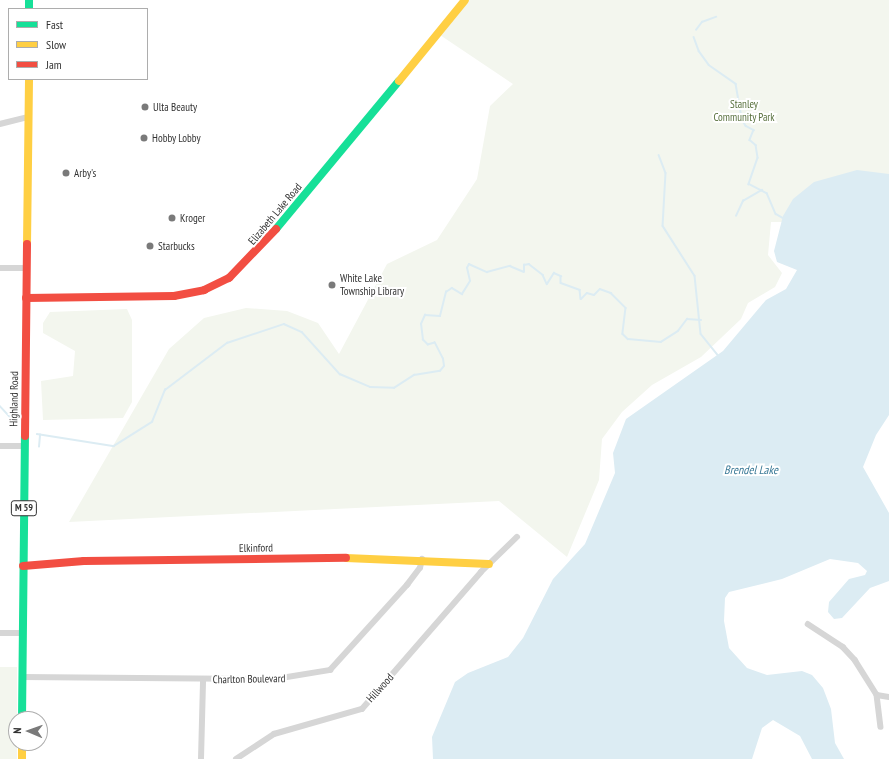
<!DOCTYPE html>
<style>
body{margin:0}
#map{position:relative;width:889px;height:759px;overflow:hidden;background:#fff;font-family:"PT Sans Narrow",sans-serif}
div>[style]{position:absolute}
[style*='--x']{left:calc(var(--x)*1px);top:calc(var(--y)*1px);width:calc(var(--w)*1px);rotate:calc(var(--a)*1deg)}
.green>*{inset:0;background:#f3f6ee;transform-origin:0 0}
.water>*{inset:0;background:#dcecf3}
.stream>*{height:1.5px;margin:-0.75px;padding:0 0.75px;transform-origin:0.75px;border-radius:0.75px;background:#dcecf3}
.street>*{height:5.5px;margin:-2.75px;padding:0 2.75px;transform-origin:2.75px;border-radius:2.75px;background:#d6d6d6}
.fast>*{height:8px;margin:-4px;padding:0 4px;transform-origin:4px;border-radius:4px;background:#16e098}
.slow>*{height:8px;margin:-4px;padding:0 4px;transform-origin:4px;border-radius:4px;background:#ffcf43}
.jam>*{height:8px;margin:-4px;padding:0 4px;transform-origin:4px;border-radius:4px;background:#f24e42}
.dots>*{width:11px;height:11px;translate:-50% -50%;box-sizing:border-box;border:2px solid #fff;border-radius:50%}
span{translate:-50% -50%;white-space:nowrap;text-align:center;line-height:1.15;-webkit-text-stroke:4px #fff;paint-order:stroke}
.shield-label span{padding:1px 3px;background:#fff;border:1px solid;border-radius:3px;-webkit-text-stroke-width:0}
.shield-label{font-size:10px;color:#323232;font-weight:700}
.park-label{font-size:11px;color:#58703d}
.poi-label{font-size:11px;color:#323232}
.left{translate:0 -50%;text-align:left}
.street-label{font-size:11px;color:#323232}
.water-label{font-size:12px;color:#3c7b98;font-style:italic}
.legend{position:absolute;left:8px;top:8px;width:140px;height:72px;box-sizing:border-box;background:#fff;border:1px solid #adadad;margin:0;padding:5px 7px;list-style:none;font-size:12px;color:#323232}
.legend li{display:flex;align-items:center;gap:8px;height:20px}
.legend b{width:20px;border:1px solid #adadad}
.north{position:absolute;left:8px;top:711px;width:40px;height:40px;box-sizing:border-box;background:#fff;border:1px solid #adadad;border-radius:50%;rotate:272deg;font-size:11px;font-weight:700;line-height:16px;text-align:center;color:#323232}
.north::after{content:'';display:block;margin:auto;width:14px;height:18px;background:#7a7a7a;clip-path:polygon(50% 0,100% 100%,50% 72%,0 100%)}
</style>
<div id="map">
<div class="green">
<i style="clip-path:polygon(468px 0,889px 0,889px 221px,771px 222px,768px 255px,782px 273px,775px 287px,748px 303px,741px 319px,701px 357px,652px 385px,622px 412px,602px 439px,599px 480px,567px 557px,499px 501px,69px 522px,169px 349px,204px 318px,246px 308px,287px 311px,318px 323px,339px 354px,387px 264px,437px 240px,477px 179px,490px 106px,513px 84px,440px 35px)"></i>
<i style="clip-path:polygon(127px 309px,132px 320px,132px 402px,123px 418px,43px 420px,41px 381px,73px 376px,75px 351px,43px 333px,43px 323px,50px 312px)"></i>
<i style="left:0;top:667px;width:17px;height:92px"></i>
</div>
<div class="water">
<i style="clip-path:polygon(857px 170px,889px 174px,889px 415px,876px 435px,863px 467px,889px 513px,889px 581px,870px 588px,842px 618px,834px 619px,828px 612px,829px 602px,849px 579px,865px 575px,867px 571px,858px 563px,830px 559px,782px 579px,729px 592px,725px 598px,724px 621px,729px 648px,747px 668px,767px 675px,802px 671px,812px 675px,823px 688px,831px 709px,835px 743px,844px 759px,812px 759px,800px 736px,773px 720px,762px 728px,752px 759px,433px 759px,432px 737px,455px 682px,468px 673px,508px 657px,523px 638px,553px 579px,585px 544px,615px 473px,613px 453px,626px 419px,723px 351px,766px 300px,786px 289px,797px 270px,777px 262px,774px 251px,783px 216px,793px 199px,814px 182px)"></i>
</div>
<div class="stream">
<i style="--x:696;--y:30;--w:10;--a:-53"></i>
<i style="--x:702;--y:22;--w:15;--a:-20"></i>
<i style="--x:694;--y:37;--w:15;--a:70"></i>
<i style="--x:699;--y:51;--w:17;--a:54"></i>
<i style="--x:709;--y:65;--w:33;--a:35"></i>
<i style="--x:736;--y:84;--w:36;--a:80"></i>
<i style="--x:742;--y:119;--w:8;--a:60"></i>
<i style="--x:746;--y:126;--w:9;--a:27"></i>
<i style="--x:754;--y:130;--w:11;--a:112"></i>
<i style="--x:750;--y:140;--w:8;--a:40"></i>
<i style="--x:756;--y:145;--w:13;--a:81"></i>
<i style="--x:758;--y:158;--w:28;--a:109"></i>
<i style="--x:749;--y:184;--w:20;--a:27"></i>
<i style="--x:767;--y:193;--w:23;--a:67"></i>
<i style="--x:776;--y:214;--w:8;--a:30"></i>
<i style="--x:659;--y:155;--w:19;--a:69"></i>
<i style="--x:666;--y:173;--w:53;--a:93.2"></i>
<i style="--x:663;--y:226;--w:59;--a:57.4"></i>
<i style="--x:695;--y:276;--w:58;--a:84.1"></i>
<i style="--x:701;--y:334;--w:27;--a:51"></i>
<i style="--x:736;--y:216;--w:17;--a:-65"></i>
<i style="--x:743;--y:201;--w:22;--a:-30"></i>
<i style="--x:0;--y:406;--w:18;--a:47"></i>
<i style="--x:37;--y:434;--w:78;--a:8.9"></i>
<i style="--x:114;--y:446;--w:45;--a:-32.3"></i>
<i style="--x:152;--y:422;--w:35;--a:-68"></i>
<i style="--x:165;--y:390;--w:78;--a:-37.2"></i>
<i style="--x:227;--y:343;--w:60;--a:-18.4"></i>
<i style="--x:284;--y:324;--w:20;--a:24"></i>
<i style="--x:302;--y:332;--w:57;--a:47.9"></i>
<i style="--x:340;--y:374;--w:33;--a:23"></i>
<i style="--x:370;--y:387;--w:24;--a:2"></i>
<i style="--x:394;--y:388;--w:24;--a:-33"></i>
<i style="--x:414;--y:375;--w:26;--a:-9"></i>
<i style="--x:440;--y:371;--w:6;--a:-51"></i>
<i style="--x:444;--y:366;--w:7;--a:-98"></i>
<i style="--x:443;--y:359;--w:18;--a:-117"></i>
<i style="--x:435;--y:343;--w:7;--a:164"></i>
<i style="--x:428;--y:345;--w:7;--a:-135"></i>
<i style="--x:423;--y:340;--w:16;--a:-97"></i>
<i style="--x:421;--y:324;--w:10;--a:-66"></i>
<i style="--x:425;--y:315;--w:15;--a:4"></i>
<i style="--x:440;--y:316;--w:25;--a:-76"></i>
<i style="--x:446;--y:292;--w:7;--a:-34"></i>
<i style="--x:452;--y:288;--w:12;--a:31"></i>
<i style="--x:462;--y:294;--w:15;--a:-58"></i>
<i style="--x:470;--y:281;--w:13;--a:-103"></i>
<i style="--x:467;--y:268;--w:4;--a:-63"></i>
<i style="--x:469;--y:264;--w:20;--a:24"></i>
<i style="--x:487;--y:272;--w:24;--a:-15"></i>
<i style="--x:510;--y:266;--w:15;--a:23"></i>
<i style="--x:524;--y:272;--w:7;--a:-90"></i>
<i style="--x:524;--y:265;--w:5;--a:-11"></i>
<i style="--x:529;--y:264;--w:18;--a:38"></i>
<i style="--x:543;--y:275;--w:10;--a:66"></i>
<i style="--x:547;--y:284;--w:13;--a:-58"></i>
<i style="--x:554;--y:273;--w:8;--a:23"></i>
<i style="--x:561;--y:276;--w:7;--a:90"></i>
<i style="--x:561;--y:283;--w:20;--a:20"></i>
<i style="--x:580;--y:290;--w:9;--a:84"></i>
<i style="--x:581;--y:299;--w:8;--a:-45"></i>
<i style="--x:587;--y:293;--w:7;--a:16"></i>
<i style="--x:594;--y:295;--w:8;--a:-45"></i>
<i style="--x:600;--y:289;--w:12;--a:20"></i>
<i style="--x:611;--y:293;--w:21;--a:45"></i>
<i style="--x:626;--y:308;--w:26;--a:97"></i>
<i style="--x:623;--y:334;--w:7;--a:45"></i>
<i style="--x:628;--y:339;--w:33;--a:5"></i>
<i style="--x:661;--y:342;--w:20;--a:-33"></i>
<i style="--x:678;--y:331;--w:15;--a:-53"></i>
<i style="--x:687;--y:319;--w:14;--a:4"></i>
<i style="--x:39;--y:447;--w:12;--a:-85"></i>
</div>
<div class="street">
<i style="--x:0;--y:124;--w:29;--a:-14"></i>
<i style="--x:0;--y:268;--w:26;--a:0"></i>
<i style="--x:0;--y:446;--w:25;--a:0"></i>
<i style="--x:808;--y:624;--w:42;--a:33.3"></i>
<i style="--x:843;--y:647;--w:18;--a:47"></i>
<i style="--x:855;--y:660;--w:41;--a:57.8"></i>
<i style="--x:877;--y:695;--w:32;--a:83"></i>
<i style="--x:0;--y:633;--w:23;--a:0"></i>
<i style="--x:22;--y:677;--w:253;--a:0.5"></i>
<i style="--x:275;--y:679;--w:56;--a:-9.3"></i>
<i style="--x:330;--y:670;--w:115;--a:-47.8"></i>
<i style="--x:407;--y:585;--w:21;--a:-53"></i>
<i style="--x:420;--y:568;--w:9;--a:-77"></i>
<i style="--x:877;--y:695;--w:12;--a:9"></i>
<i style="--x:201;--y:759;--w:79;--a:-88.5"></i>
<i style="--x:236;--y:759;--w:45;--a:-33.3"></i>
<i style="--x:274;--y:734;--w:91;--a:-15.9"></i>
<i style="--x:362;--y:709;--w:181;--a:-49"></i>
<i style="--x:481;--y:572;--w:50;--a:-44.2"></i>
</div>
<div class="fast">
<i style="--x:29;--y:0;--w:9;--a:90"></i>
<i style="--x:276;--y:229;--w:192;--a:-50.3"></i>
<i style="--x:22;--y:719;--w:283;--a:-89.4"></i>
</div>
<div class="slow">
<i style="--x:399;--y:81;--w:104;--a:-50.8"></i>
<i style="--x:27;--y:244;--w:165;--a:-89.3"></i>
<i style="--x:346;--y:558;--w:143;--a:2.4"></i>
<i style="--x:22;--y:743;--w:16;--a:90"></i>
</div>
<div class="jam">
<i style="--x:26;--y:298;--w:148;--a:-0.8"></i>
<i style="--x:174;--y:296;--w:31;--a:-11"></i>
<i style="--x:204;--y:290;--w:28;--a:-26"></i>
<i style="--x:229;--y:278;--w:68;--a:-46.2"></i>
<i style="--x:25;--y:436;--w:192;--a:-89.4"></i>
<i style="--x:23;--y:566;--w:61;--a:-4.7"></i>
<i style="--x:84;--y:561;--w:262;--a:-0.7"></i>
</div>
<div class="dots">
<i style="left:145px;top:107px;background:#7a7a7a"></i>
<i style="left:144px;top:138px;background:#7a7a7a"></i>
<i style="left:66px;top:173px;background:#7a7a7a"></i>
<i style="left:172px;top:218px;background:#7a7a7a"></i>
<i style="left:150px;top:246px;background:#7a7a7a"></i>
<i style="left:332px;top:285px;background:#7a7a7a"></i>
</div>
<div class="shield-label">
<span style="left:24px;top:508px">M 59</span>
</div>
<div class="park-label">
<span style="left:744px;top:111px">Stanley<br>Community Park</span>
</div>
<div class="poi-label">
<span class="left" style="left:153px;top:107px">Ulta Beauty</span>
<span class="left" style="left:152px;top:138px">Hobby Lobby</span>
<span class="left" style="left:74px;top:173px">Arby's</span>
<span class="left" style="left:180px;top:218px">Kroger</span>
<span class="left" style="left:158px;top:246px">Starbucks</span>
<span class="left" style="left:340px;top:285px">White Lake<br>Township Library</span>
</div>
<div class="street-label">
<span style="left:275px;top:214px;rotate:-50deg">Elizabeth Lake Road</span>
<span style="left:14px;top:399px;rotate:-89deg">Highland Road</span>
<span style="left:256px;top:548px;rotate:-1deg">Elkinford</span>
<span style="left:249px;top:679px;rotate:-1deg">Charlton Boulevard</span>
<span style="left:380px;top:688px;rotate:-48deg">Hillwood</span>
</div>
<div class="water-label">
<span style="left:751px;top:470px">Brendel Lake</span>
</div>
<ul class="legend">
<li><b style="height:5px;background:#16e098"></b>Fast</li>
<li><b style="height:5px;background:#ffcf43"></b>Slow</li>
<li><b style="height:5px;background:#f24e42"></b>Jam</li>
</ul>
<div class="north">N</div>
</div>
